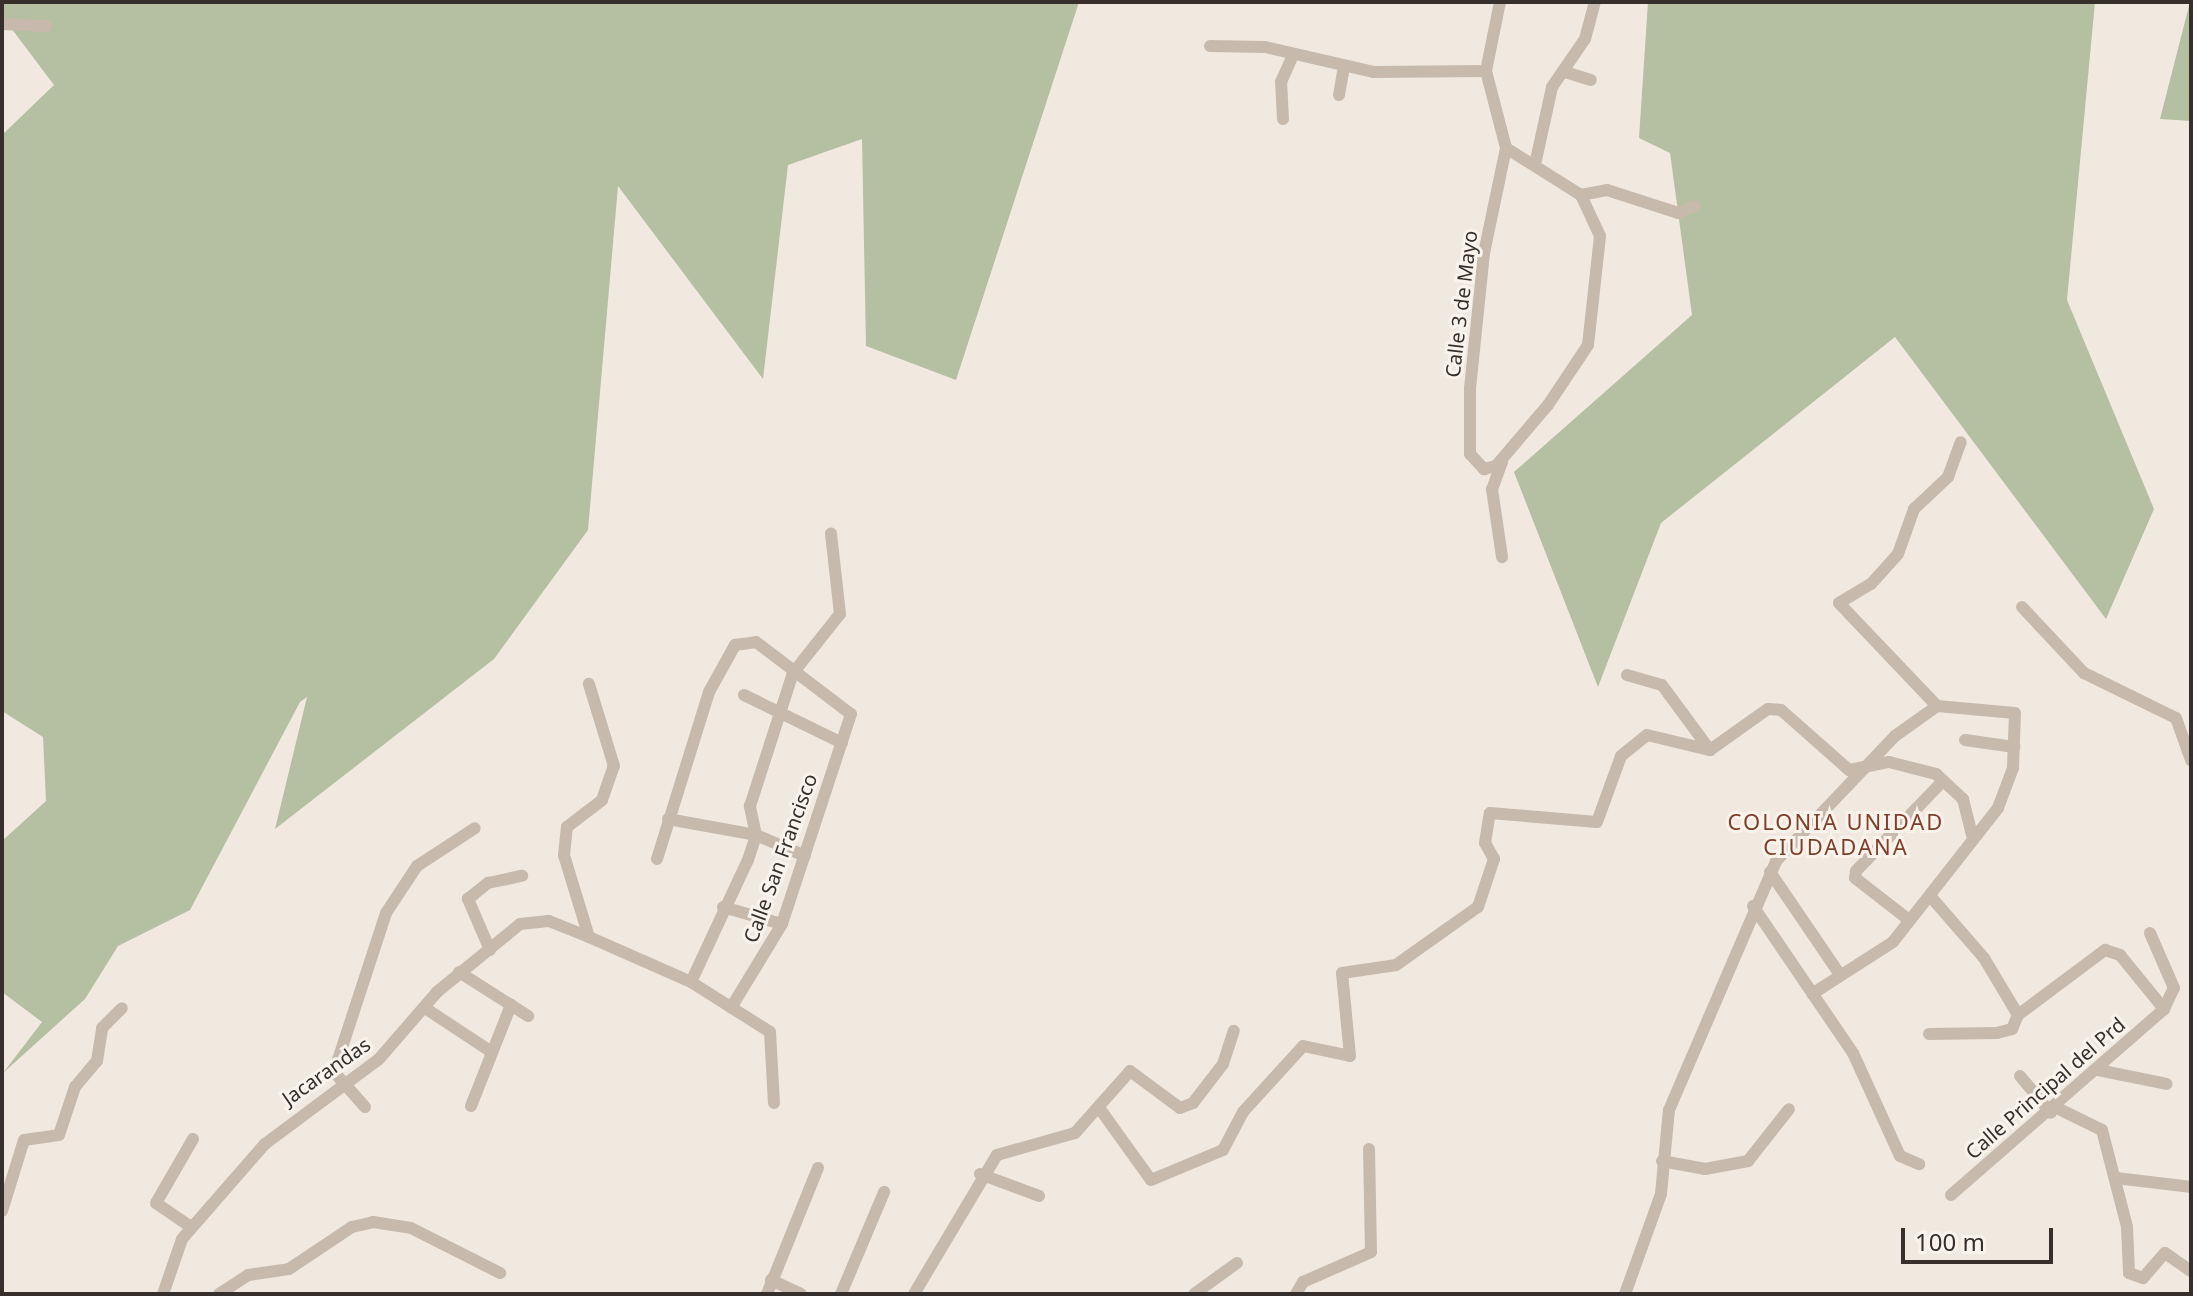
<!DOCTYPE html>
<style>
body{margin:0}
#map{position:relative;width:2193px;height:1296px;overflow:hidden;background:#f1e9e0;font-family:"Noto Sans",sans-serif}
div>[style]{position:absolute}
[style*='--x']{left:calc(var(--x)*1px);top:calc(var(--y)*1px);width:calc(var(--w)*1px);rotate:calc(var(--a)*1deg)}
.green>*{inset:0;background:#b5bfa1}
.minor>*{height:12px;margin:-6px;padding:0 6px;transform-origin:6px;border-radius:6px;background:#c8b9ad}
span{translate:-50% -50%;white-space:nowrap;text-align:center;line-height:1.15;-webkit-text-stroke:6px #f9f3ec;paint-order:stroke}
.street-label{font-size:20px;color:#372f2b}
.neighbourhood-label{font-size:22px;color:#7f402b;letter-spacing:2px}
.frame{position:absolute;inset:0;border:4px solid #372f2b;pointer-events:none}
.scale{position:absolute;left:1901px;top:1228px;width:152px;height:36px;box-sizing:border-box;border:4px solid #372f2b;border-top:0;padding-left:10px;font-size:24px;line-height:28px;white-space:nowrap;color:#372f2b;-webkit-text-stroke:6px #f9f3ec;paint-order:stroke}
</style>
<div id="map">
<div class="green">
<i style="clip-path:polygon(2px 2px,1079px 2px,956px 380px,866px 346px,862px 139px,788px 165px,763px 379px,618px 186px,588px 530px,494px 659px,275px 829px,307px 697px,300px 702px,190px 910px,118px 946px,85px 999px,3px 1073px,42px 1022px,2px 992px,2px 841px,46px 801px,43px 737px,2px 711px,2px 135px,54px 85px,2px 16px)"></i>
<i style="clip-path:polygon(1648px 2px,2095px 2px,2067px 300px,2154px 509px,2106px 619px,1895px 337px,1661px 523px,1598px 687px,1514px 472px,1692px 315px,1670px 153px,1639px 138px)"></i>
<i style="clip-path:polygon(2190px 2px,2191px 121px,2160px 119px)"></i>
</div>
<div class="minor">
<i style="--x:1500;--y:2;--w:70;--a:101.5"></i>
<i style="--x:1486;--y:71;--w:80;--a:75.4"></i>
<i style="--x:2;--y:24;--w:44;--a:2.6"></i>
<i style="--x:1210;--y:46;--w:55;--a:1"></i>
<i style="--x:1265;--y:47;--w:111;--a:13"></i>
<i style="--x:1373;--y:72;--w:113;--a:-0.5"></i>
<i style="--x:1565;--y:72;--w:27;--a:17"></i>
<i style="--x:1339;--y:95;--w:29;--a:-80"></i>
<i style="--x:1283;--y:119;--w:37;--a:-93"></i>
<i style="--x:1281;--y:82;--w:27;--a:-66"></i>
<i style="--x:1506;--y:148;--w:107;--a:101.8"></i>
<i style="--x:1484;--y:253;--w:136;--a:95.9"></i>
<i style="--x:1470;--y:388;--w:66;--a:90"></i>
<i style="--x:1470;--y:454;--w:21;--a:47"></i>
<i style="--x:1484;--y:469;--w:12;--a:-14"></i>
<i style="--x:1496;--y:466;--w:80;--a:-49.6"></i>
<i style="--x:1548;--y:405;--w:72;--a:-56.3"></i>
<i style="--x:1588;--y:345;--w:110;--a:-83.7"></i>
<i style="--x:1600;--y:236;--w:45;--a:-114.9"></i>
<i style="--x:1506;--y:148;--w:89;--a:32.1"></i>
<i style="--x:1581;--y:195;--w:26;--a:-11"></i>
<i style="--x:1607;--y:190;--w:75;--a:17.9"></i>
<i style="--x:1678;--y:213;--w:18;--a:-22"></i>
<i style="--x:1536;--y:160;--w:75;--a:-77.6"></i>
<i style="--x:1552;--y:87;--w:58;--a:-55.5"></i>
<i style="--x:1585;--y:39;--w:38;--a:-75"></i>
<i style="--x:1502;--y:462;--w:29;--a:110"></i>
<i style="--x:1492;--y:489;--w:69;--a:81.6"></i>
<i style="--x:2022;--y:607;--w:91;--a:46.8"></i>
<i style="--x:2084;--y:673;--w:102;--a:26.1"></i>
<i style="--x:2176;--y:718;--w:45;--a:70.3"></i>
<i style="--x:1627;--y:675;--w:36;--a:16"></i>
<i style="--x:1662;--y:685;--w:81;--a:53.6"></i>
<i style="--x:744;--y:695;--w:109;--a:26.1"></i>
<i style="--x:1937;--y:706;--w:142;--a:-133.6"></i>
<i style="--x:1839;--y:603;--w:37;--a:-31"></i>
<i style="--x:1871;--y:584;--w:40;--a:-48"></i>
<i style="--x:1898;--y:554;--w:48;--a:-70.4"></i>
<i style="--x:1914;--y:509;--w:47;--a:-43.3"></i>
<i style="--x:1948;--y:477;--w:37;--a:-70"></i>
<i style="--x:1965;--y:740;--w:50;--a:8"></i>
<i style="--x:668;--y:819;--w:89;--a:10.3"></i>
<i style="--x:756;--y:835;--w:53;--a:23.2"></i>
<i style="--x:657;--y:859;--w:175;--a:-72.7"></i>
<i style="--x:709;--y:692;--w:54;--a:-61"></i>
<i style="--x:735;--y:645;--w:21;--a:-8"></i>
<i style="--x:756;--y:642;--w:119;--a:37.2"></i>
<i style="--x:851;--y:714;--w:221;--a:108.2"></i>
<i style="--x:782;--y:924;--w:98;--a:121.3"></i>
<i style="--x:1770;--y:872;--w:122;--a:55.7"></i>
<i style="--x:1931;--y:897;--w:81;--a:49"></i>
<i style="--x:1984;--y:958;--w:66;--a:59.2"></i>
<i style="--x:2018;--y:1015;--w:109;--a:-36.8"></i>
<i style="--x:2105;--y:950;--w:16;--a:18"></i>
<i style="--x:2120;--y:955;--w:70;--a:50.8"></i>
<i style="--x:1753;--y:906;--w:178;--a:55.8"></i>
<i style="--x:1853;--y:1053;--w:113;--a:65.5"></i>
<i style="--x:1900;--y:1156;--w:21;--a:23"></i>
<i style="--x:723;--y:907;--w:61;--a:16.1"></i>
<i style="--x:1909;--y:920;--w:68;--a:-142.1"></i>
<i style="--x:1855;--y:878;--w:7;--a:-82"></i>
<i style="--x:1856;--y:871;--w:125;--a:-46"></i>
<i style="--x:589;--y:937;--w:86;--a:-107"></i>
<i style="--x:564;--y:855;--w:28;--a:-84"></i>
<i style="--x:567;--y:827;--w:44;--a:-37.6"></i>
<i style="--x:602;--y:800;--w:36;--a:-71"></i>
<i style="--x:614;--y:766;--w:86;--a:-107"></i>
<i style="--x:490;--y:950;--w:56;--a:-113.3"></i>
<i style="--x:468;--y:899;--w:26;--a:-39"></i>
<i style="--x:488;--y:883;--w:35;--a:-12"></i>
<i style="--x:459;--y:972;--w:82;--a:32.5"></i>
<i style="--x:691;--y:982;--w:135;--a:-65"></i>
<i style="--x:748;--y:860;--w:26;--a:-72"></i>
<i style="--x:756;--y:835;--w:30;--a:-102"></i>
<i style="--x:750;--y:806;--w:140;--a:-72.1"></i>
<i style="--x:793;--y:673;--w:75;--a:-51.5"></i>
<i style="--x:840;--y:614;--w:81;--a:-96.4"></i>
<i style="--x:425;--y:1008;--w:78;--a:33.5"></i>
<i style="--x:1929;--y:1034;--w:68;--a:-0.8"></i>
<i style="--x:1997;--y:1033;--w:16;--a:-15"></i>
<i style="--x:2012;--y:1029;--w:15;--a:-67"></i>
<i style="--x:2098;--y:1070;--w:70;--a:11.5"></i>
<i style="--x:2020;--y:1076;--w:48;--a:50"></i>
<i style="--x:471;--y:1106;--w:109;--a:-68.4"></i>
<i style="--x:365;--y:1107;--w:47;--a:-131.5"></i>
<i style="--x:334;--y:1072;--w:167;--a:-71.9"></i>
<i style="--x:386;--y:913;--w:56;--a:-56.6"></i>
<i style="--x:417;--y:866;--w:69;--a:-33.2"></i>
<i style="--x:2057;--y:1108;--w:50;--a:26.1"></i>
<i style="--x:2102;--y:1130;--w:100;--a:75.5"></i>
<i style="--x:2127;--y:1227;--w:46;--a:87.5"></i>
<i style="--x:2129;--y:1273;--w:15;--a:20"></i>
<i style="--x:2143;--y:1278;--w:33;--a:-49"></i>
<i style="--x:2165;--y:1253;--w:32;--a:35"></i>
<i style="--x:1100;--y:1109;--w:87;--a:54.3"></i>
<i style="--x:1151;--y:1180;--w:78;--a:-22.6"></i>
<i style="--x:1223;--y:1150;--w:43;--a:-62.2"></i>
<i style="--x:1243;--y:1112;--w:89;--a:-47.7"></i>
<i style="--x:1303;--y:1046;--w:48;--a:12"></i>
<i style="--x:1350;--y:1056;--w:83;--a:-95.5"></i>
<i style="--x:1342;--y:973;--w:55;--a:-8.4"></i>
<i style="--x:1396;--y:965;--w:100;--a:-35.3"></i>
<i style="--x:1478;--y:907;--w:51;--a:-71.6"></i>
<i style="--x:1494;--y:859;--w:18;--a:-119"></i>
<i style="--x:1485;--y:843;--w:30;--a:-81"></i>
<i style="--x:1490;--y:813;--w:107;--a:4.8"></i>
<i style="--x:1597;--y:822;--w:70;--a:-70"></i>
<i style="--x:1621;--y:756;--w:33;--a:-39"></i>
<i style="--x:1647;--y:735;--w:65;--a:13.4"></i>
<i style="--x:1710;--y:750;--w:71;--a:-35.3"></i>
<i style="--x:1768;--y:709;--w:13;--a:4"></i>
<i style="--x:1781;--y:710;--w:91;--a:41.4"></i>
<i style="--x:1849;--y:770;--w:41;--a:-11.3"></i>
<i style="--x:1889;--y:762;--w:49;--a:14.3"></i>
<i style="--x:1936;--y:774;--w:37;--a:43"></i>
<i style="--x:1963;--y:799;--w:38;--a:76"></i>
<i style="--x:1662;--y:1161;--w:44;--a:10.5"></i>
<i style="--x:1705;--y:1169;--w:44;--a:-10.5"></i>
<i style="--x:1748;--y:1161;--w:66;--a:-51.7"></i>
<i style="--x:980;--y:1174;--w:63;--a:20.4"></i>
<i style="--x:2116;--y:1178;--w:76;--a:6.8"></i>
<i style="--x:1951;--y:1195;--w:283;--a:-41.1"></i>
<i style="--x:2164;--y:1009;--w:23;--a:-65"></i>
<i style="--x:2174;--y:988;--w:60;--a:-113.6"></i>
<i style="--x:2;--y:1211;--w:74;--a:-72.8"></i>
<i style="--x:24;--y:1140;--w:35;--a:-8"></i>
<i style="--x:59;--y:1135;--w:51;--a:-71.6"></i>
<i style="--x:75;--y:1087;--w:34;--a:-50"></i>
<i style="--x:97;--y:1061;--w:33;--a:-81"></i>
<i style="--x:102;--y:1028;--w:28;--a:-45"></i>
<i style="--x:191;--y:1227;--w:42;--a:-145.6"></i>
<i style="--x:156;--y:1203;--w:74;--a:-60"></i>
<i style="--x:771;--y:1280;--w:33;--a:25"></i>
<i style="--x:163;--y:1294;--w:58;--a:-70.9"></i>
<i style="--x:182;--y:1239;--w:126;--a:-48.9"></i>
<i style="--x:265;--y:1144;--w:142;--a:-36.7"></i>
<i style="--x:379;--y:1059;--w:89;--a:-49.1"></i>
<i style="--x:437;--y:992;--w:107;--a:-39.3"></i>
<i style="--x:520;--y:924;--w:29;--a:-6"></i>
<i style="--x:549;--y:921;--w:43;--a:21.8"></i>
<i style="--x:589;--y:937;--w:111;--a:23.8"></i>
<i style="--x:691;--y:982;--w:93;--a:32.3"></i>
<i style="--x:770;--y:1032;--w:71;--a:86.8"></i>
<i style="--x:219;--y:1294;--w:35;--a:-33"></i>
<i style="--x:248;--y:1275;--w:41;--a:-8.3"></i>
<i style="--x:289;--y:1269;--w:76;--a:-33.7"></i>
<i style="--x:352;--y:1227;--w:22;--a:-13"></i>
<i style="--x:373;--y:1222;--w:38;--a:9"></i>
<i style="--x:411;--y:1228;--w:100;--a:26.8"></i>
<i style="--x:767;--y:1294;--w:136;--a:-68"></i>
<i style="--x:841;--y:1294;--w:111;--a:-67.1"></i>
<i style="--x:914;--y:1294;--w:162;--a:-59.2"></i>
<i style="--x:997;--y:1155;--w:81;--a:-15.8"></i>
<i style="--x:1075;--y:1133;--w:83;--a:-48.4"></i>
<i style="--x:1130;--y:1071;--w:62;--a:36.5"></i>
<i style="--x:1180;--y:1108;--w:14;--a:-21"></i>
<i style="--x:1193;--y:1103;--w:49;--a:-52.4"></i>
<i style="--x:1223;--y:1064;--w:35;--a:-72"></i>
<i style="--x:1194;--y:1294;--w:53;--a:-35.8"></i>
<i style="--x:1296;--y:1294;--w:14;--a:-60"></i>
<i style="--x:1303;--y:1282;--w:74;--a:-23.8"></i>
<i style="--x:1371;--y:1252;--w:103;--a:-91.1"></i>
<i style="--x:1625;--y:1294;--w:106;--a:-70.2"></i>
<i style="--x:1661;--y:1194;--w:84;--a:-84.6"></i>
<i style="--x:1669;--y:1110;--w:271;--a:-66.7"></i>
<i style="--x:1776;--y:861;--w:173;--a:-46.4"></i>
<i style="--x:1895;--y:736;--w:52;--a:-35.5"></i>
<i style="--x:1937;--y:706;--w:78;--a:5.1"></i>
<i style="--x:2015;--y:713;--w:55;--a:92.1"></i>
<i style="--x:2013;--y:768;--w:43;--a:110.6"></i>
<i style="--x:1998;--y:808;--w:170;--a:128.1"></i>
<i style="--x:1893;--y:942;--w:96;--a:147.3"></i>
</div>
<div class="street-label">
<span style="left:1461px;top:304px;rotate:-83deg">Calle 3 de Mayo</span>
<span style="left:780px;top:858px;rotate:-70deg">Calle San Francisco</span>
<span style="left:326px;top:1071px;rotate:-35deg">Jacarandas</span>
<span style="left:2045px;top:1088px;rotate:-41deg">Calle Principal del Prd</span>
</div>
<div class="neighbourhood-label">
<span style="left:1836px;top:834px">COLONIA UNIDAD<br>CIUDADANA</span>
</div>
<div class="frame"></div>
<div class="scale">100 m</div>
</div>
